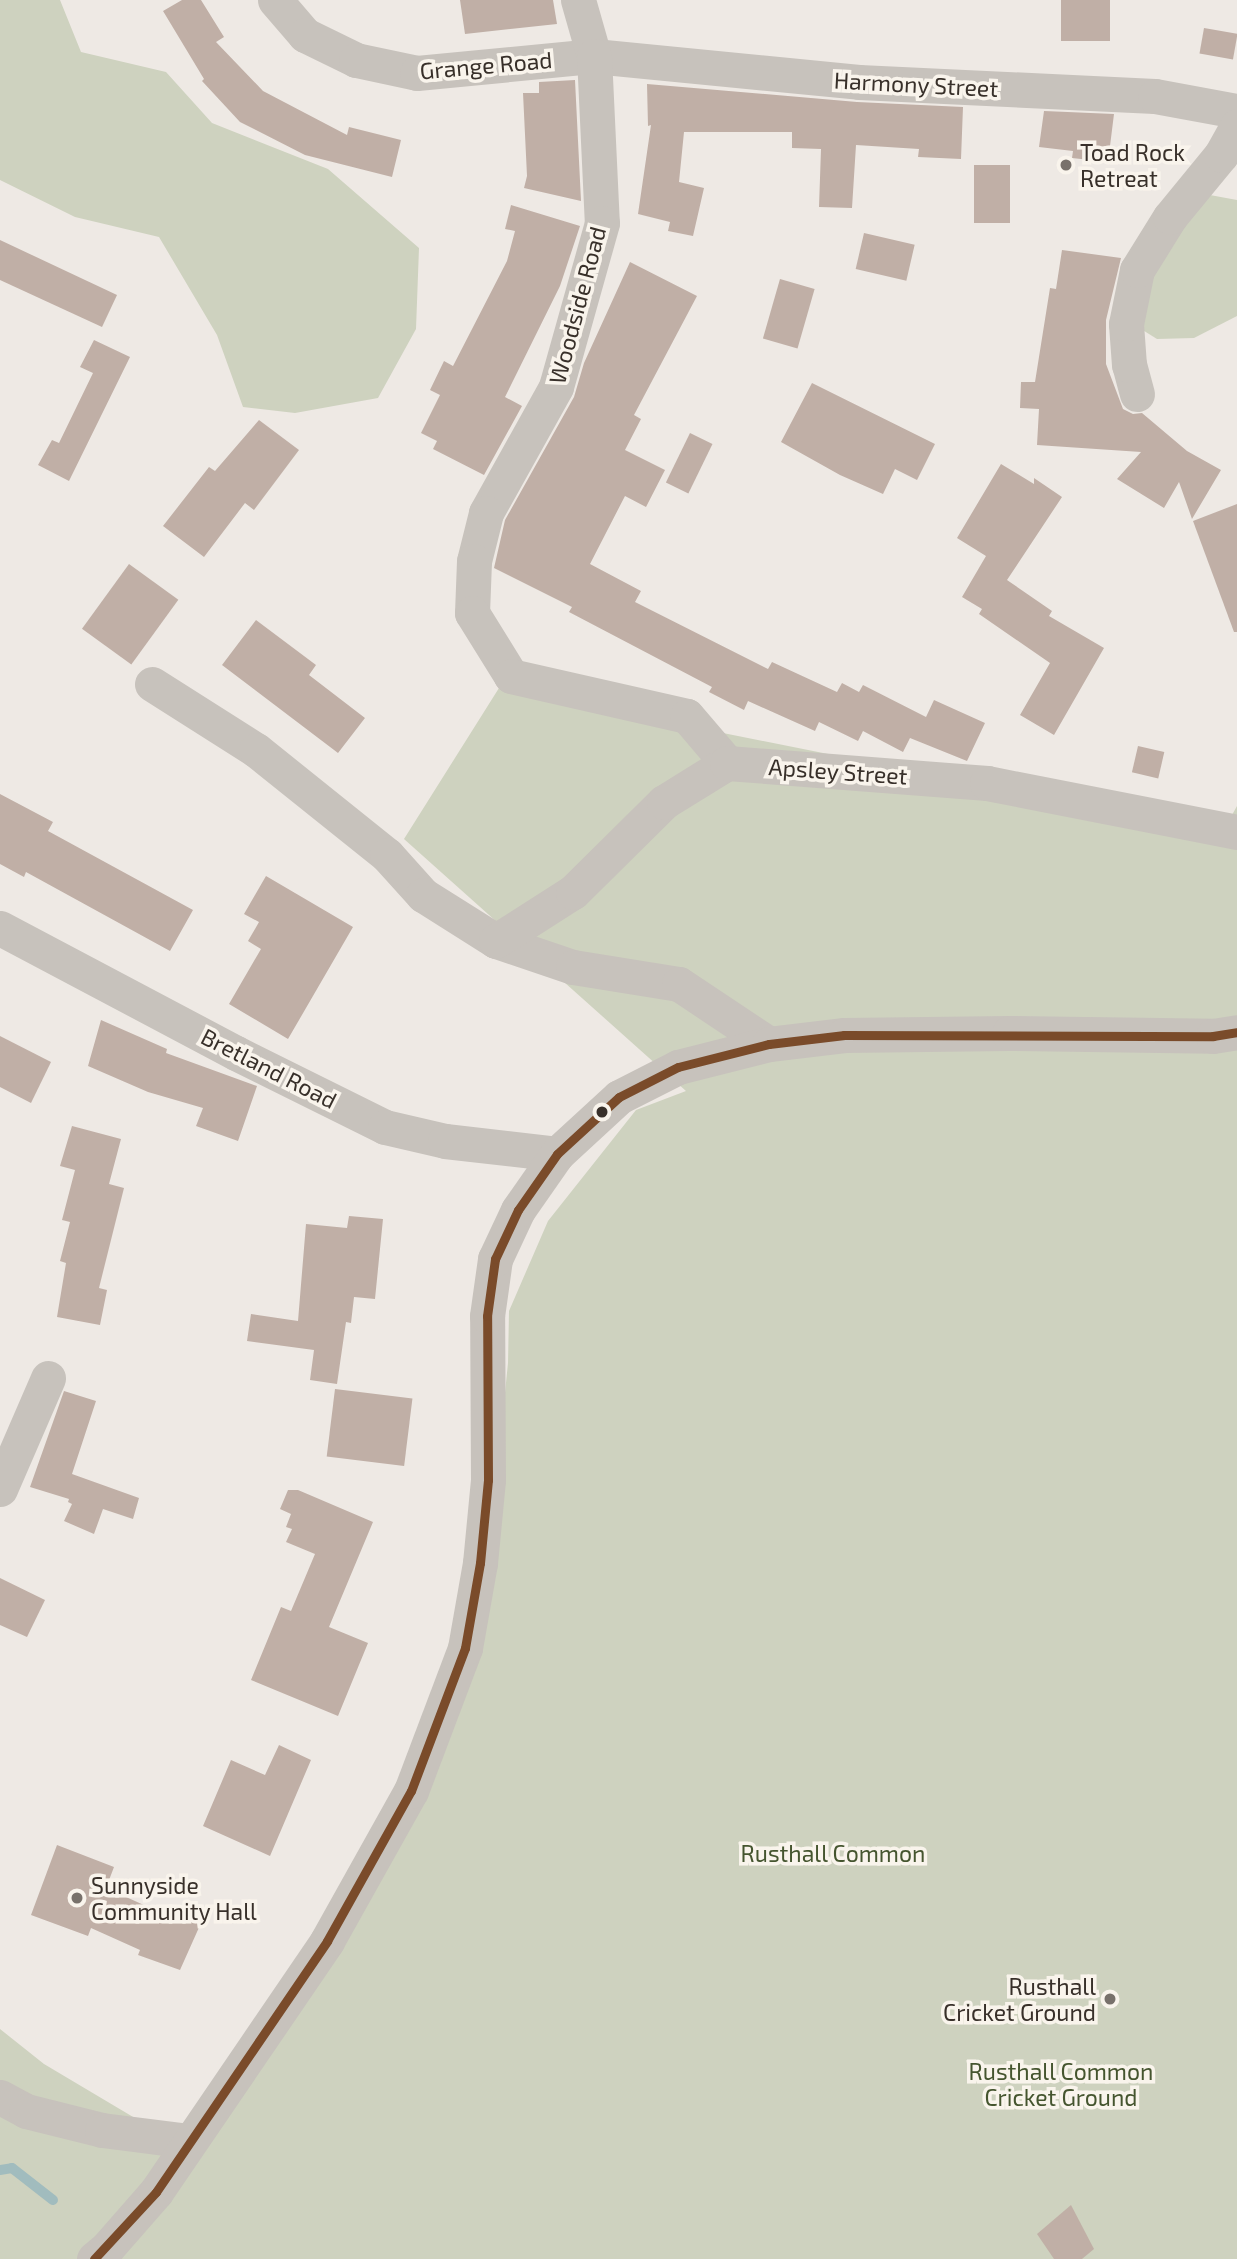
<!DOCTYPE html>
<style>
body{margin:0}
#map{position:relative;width:1237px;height:2259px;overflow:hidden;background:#eee9e4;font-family:"Exo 2",sans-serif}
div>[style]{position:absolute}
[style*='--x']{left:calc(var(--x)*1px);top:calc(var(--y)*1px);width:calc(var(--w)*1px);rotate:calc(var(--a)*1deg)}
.green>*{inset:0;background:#ced2bf}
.stream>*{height:10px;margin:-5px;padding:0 5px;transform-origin:5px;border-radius:5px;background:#a1bcbe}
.building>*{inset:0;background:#c0afa6;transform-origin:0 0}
.minor>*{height:35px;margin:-17.5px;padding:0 17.5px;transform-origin:17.5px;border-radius:17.5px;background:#c7c2bc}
.bus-1>*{height:9px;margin:-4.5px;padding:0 4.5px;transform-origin:4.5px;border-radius:4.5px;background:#7a4b2a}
.dots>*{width:19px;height:19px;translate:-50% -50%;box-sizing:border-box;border:4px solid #f9f4ec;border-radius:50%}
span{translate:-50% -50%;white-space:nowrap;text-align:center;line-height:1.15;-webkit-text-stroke:7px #f9f4ec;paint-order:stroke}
.street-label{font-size:23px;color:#38302a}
.poi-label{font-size:23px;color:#38302a}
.left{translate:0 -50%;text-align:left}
.right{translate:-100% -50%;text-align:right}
.park-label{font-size:23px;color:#45552f}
</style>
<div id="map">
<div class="green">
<i style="clip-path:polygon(0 0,60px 0,81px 52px,166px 72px,212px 123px,328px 169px,419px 248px,416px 329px,378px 398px,295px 413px,243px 407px,217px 335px,159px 237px,75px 217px,0 180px)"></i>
<i style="clip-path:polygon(1199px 193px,1237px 200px,1237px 316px,1194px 338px,1157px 339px,1141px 329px,1140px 270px)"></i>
<i style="clip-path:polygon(499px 688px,1222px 833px,1237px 806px,1237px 2259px,0 2259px,0 2029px,44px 2064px,155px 2130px,197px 2146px,479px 1650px,508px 1363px,509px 1311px,548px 1221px,636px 1110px,686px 1091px,404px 839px)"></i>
</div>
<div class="stream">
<i style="--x:0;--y:2170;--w:12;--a:-9"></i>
<i style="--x:12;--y:2168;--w:52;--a:38"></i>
</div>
<div class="building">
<i style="clip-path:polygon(182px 0,201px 0,224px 37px,216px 42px,263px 91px,347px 135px,349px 127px,401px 140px,392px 177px,305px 155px,240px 122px,202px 81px,204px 79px,163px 11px)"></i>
<i style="clip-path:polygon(460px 0,553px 0,557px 24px,465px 34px)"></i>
<i style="left:1061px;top:0;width:49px;height:41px"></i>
<i style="left:1204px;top:28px;width:34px;height:26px;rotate:10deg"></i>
<i style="clip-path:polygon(575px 80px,581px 201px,524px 188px,527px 176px,523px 93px,539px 93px,539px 82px)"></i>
<i style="clip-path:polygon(647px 84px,857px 102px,963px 107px,961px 159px,918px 157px,919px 149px,856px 145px,852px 208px,819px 207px,821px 149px,792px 148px,792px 132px,684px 132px,679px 182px,704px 188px,693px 236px,668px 231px,670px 222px,638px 214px,651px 125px,648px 126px)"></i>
<i style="clip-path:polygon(1044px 111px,1114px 114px,1108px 162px,1072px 158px,1073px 151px,1039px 147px)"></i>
<i style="left:974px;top:165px;width:36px;height:58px"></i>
<i style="clip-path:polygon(511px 205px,580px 226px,560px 286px,505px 397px,522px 406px,484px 475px,433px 449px,437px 441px,421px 433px,440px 395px,430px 390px,444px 361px,453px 366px,507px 261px,515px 231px,505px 229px)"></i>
<i style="left:864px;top:233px;width:52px;height:37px;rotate:13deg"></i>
<i style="clip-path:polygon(0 240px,117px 295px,102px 327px,0 280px)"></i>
<i style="clip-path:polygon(1062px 250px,1121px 258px,1106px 320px,1106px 364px,1123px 409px,1133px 414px,1142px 413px,1187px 451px,1221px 470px,1192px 519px,1179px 482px,1164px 508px,1117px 479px,1141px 452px,1037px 445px,1039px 409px,1020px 408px,1021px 382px,1035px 382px,1050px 288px,1056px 289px)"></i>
<i style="clip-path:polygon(630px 262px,697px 296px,634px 415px,641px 419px,625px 450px,665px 470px,646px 507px,625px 496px,590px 564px,641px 591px,635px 602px,768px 669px,772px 662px,837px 692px,842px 683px,859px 692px,863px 685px,926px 717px,934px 700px,985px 723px,967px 761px,910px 738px,903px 752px,863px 731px,858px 741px,819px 722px,815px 731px,748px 701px,744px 710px,709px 692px,712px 687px,569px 612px,572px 607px,494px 568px,505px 520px,574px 397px,584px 363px)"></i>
<i style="left:780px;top:279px;width:36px;height:62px;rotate:16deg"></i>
<i style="clip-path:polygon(94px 340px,130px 357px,69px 481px,38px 465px,52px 440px,59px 443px,93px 373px,80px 367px)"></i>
<i style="clip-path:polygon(812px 383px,935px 444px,917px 480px,895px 469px,883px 494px,840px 475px,781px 442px)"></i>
<i style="clip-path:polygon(259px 420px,299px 450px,254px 510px,245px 503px,204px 557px,163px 526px,209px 467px,215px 471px)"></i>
<i style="left:690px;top:433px;width:25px;height:55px;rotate:26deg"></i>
<i style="clip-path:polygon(1001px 464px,1034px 484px,1034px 478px,1062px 497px,1007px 580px,1052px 611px,1049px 616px,1104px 648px,1054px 735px,1020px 715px,1050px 663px,979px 614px,982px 609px,962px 597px,986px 556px,957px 538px)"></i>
<i style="clip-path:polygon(1237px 504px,1237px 632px,1234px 632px,1193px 521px)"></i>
<i style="left:129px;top:564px;width:61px;height:80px;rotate:36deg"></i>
<i style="clip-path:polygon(256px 620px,316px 665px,309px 675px,365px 718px,338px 753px,222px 665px)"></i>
<i style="left:1138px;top:746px;width:27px;height:27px;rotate:13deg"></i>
<i style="clip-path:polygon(0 794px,53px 822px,48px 831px,193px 910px,170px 951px,26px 872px,24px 877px,0 864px)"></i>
<i style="clip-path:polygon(266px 876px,353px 927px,288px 1039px,229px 1004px,261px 949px,248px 941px,259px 922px,244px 914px)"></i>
<i style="clip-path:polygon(101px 1020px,167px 1049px,166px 1053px,257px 1086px,238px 1141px,196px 1126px,203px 1108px,148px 1092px,88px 1066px)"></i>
<i style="clip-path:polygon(0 1036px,51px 1062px,31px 1103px,0 1087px)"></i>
<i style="clip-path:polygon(72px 1126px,121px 1139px,109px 1184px,124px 1188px,99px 1288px,107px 1290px,100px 1325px,57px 1317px,66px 1263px,60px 1261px,70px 1222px,62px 1220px,75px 1170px,60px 1166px)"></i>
<i style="clip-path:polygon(349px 1216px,383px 1219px,375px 1299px,354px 1297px,351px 1323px,346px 1322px,337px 1384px,310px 1380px,314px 1350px,247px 1341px,251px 1314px,298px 1321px,306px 1224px,347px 1228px)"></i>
<i style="left:335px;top:1389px;width:78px;height:68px;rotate:7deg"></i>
<i style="clip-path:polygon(64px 1391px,96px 1401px,72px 1474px,139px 1498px,133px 1519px,103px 1509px,94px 1534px,64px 1521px,72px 1504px,68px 1502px,69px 1499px,30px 1487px)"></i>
<i style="clip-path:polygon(288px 1490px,298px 1490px,373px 1522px,329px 1627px,368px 1643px,338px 1716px,251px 1680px,281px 1607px,291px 1611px,315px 1554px,286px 1542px,292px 1529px,286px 1527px,291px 1514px,280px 1509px)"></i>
<i style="clip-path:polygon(0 1578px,45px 1600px,27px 1637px,0 1625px)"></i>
<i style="clip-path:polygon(279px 1745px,311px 1760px,270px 1856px,203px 1826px,231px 1760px,265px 1775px)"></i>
<i style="clip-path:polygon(57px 1845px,114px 1867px,106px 1888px,175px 1919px,178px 1913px,201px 1923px,180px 1970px,138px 1955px,140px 1950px,91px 1928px,88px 1936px,31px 1915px)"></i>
<i style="clip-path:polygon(1071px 2205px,1094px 2249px,1082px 2259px,1054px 2259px,1037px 2234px)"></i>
</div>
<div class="minor">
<i style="--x:275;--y:0;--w:46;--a:49.4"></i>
<i style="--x:305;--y:35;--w:57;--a:26.1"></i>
<i style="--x:356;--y:60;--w:62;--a:12"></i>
<i style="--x:417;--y:73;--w:178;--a:-5.5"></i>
<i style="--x:594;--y:56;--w:266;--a:5.6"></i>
<i style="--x:859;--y:82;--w:296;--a:2.7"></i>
<i style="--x:1155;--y:96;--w:83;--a:10.4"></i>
<i style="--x:578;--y:0;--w:58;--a:74.1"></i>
<i style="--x:594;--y:56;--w:167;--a:87.3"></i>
<i style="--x:602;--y:223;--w:170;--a:105.7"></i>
<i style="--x:556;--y:387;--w:144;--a:119.1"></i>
<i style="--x:486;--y:513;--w:49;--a:104"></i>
<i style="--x:474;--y:561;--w:52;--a:92.2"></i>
<i style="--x:472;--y:613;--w:74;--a:58.2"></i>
<i style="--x:511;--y:676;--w:180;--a:12.8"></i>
<i style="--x:687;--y:716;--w:62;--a:49.6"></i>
<i style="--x:1137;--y:394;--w:30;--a:-105"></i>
<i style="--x:1129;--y:365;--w:41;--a:-94.2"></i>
<i style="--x:1126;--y:324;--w:55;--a:-78.5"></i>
<i style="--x:1137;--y:270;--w:62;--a:-58.1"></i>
<i style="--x:1170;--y:217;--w:80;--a:-50.6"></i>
<i style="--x:1221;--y:155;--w:33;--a:-61"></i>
<i style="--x:152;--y:684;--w:123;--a:32.4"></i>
<i style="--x:256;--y:750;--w:168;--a:38.7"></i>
<i style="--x:387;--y:855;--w:54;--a:48"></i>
<i style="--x:423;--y:895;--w:86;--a:32.2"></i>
<i style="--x:496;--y:941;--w:81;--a:18.7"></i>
<i style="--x:573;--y:967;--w:107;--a:9.1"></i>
<i style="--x:679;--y:984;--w:108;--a:33.7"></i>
<i style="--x:0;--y:928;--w:267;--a:27.9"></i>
<i style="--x:236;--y:1053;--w:166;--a:26.4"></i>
<i style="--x:385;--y:1127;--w:62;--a:13.1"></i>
<i style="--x:445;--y:1141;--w:113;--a:6.6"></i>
<i style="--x:496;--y:941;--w:91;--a:-32.5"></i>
<i style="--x:573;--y:892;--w:128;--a:-44.7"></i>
<i style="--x:664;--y:802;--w:74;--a:-31.8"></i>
<i style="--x:727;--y:763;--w:261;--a:4.4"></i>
<i style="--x:987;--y:783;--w:255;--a:11.1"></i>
<i style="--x:0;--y:1489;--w:121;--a:-66.6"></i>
<i style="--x:0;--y:2097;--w:30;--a:28"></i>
<i style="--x:26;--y:2111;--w:78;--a:14"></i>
<i style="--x:102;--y:2130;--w:88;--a:7.2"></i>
<i style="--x:94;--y:2259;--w:17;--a:-40"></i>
<i style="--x:107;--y:2248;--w:74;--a:-48.8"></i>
<i style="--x:156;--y:2192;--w:304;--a:-55.7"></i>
<i style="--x:327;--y:1941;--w:172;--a:-60.8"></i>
<i style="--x:411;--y:1791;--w:153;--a:-69.3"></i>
<i style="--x:465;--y:1648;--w:86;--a:-80"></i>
<i style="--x:480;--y:1563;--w:83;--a:-84.5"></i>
<i style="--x:488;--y:1480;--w:164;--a:-90.3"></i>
<i style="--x:487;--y:1316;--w:58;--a:-82"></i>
<i style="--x:495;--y:1259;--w:54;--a:-64.9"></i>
<i style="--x:518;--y:1210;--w:68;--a:-55.1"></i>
<i style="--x:557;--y:1154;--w:84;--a:-42.6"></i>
<i style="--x:619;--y:1097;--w:66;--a:-27"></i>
<i style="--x:678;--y:1067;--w:94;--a:-14.2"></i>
<i style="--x:769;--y:1044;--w:76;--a:-6.8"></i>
<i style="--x:844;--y:1035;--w:165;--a:-0.7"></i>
<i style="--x:1009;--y:1033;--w:204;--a:0.8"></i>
<i style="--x:1213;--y:1036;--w:24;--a:-9"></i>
</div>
<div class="bus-1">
<i style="--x:94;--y:2259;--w:91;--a:-47.2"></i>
<i style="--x:156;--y:2192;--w:304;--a:-55.7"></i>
<i style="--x:327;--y:1941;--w:172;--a:-60.8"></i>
<i style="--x:411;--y:1791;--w:153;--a:-69.3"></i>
<i style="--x:465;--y:1648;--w:86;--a:-80"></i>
<i style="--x:480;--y:1563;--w:83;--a:-84.5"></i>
<i style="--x:488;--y:1480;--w:164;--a:-90.3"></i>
<i style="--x:487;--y:1316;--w:58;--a:-82"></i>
<i style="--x:495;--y:1259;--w:54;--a:-64.9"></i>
<i style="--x:518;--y:1210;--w:68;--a:-55.1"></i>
<i style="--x:557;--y:1154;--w:84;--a:-42.6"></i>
<i style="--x:619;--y:1097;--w:66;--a:-27"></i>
<i style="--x:678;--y:1067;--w:94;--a:-14.2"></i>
<i style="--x:769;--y:1044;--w:76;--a:-6.8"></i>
<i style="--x:844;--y:1035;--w:369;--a:0.2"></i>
<i style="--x:1213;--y:1036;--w:24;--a:-9"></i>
</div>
<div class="dots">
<i style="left:1066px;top:165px;background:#78716b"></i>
<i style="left:602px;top:1112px;background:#38302a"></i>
<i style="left:77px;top:1898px;background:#78716b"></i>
<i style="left:1110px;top:1999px;background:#78716b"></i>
</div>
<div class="street-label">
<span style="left:486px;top:65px;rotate:-5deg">Grange Road</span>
<span style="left:916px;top:84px;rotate:3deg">Harmony Street</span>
<span style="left:577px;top:305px;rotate:-75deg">Woodside Road</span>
<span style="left:838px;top:771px;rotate:4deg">Apsley Street</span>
<span style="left:269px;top:1068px;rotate:27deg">Bretland Road</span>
</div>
<div class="poi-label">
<span class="left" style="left:1080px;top:165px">Toad Rock<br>Retreat</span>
<span class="left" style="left:91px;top:1898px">Sunnyside<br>Community Hall</span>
<span class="right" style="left:1096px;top:1999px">Rusthall<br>Cricket Ground</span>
</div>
<div class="park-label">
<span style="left:833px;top:1853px">Rusthall Common</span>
<span style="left:1061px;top:2084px">Rusthall Common<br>Cricket Ground</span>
</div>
</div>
